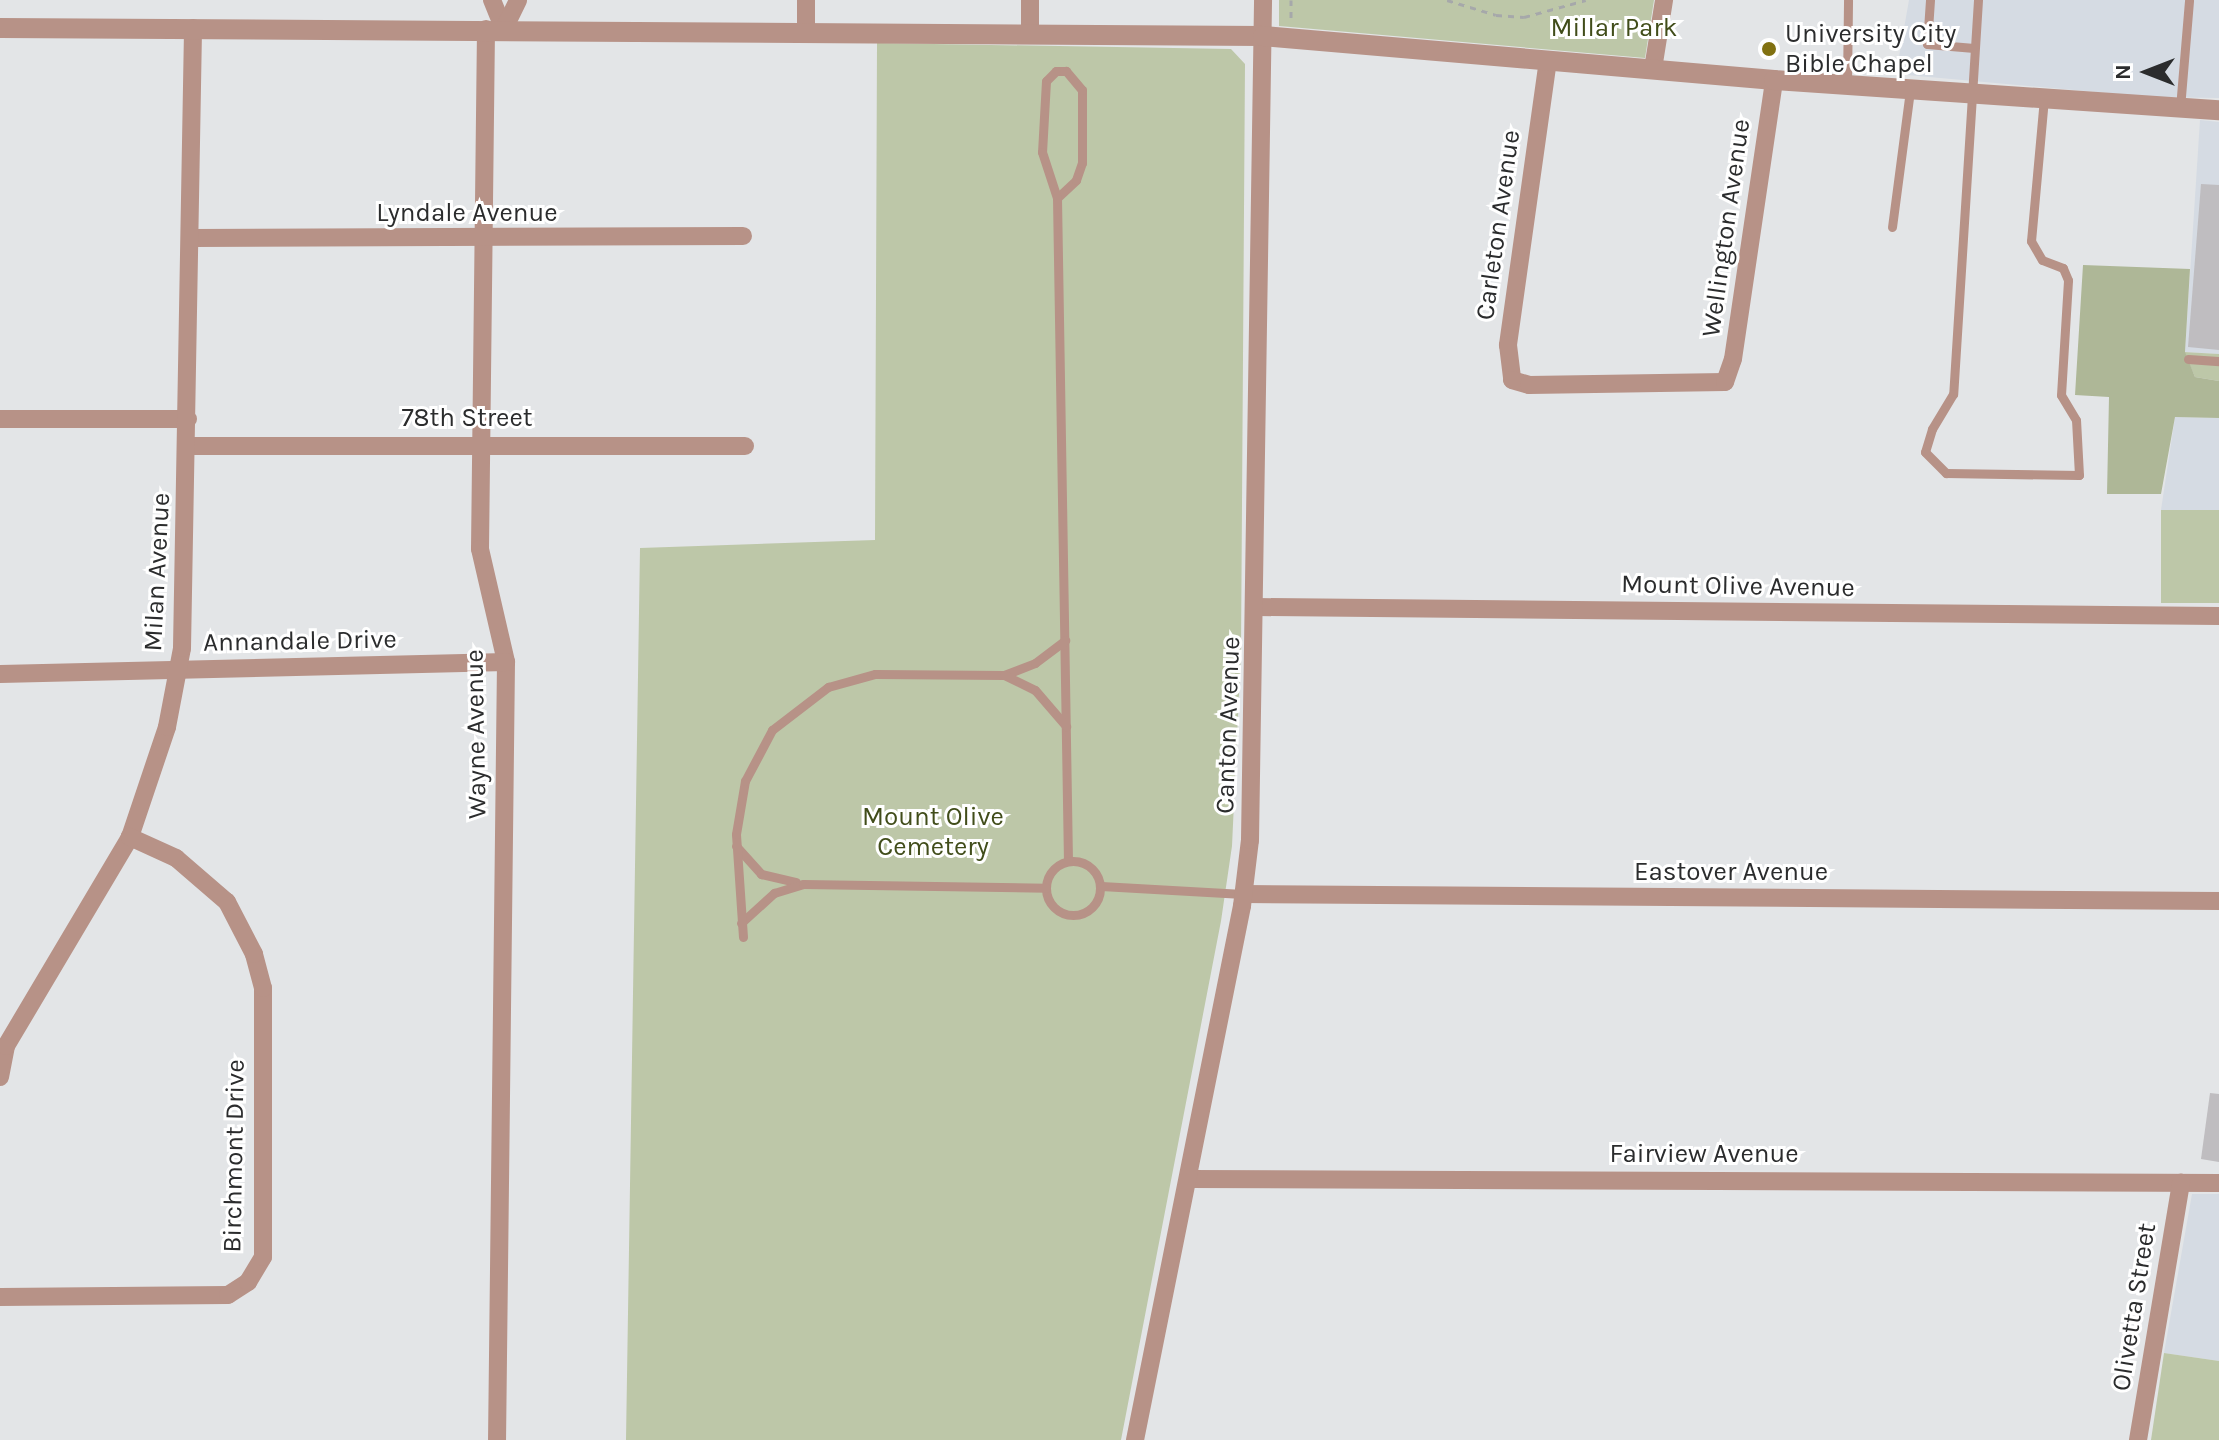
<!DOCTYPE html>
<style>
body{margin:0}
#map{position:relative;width:2219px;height:1440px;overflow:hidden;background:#e3e5e7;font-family:Karla,sans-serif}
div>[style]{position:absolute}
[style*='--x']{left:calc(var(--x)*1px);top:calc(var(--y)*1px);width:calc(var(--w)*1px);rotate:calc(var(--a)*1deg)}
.built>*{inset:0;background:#d5dbe3}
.green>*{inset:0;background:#bdc7a8;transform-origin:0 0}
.forest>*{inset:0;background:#aeb797}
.building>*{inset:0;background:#bfbdc0}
.path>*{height:3px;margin-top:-1.5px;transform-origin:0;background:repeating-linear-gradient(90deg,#a6a8aa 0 6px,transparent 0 12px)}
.service>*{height:9px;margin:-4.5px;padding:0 4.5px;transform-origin:4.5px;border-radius:4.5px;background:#b79287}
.service>.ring{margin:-4.5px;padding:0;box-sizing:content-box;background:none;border:9px solid #b79287;border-radius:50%}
.minor>*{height:18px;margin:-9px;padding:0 9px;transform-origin:9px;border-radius:9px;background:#b79287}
.tertiary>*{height:20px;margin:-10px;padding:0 10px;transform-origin:10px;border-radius:10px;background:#b79287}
.dots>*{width:22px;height:22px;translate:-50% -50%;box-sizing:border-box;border:4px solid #fff;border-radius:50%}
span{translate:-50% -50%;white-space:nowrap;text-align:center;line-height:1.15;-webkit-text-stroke:6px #fff;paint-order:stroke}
.park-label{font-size:26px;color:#414d1a}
.poi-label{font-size:26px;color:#2b2c2d}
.left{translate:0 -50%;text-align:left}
.street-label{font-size:26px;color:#2b2c2d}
.north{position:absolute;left:2107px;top:32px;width:80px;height:80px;-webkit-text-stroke:6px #fff;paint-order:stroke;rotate:270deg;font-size:22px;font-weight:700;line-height:32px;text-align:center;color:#2b2c2d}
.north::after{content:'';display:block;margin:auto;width:28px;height:36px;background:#2b2c2d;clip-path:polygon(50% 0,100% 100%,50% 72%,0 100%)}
</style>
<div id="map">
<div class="built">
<i style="clip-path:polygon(1909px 0,2219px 0,2219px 98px,2152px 97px,1896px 74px)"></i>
<i style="clip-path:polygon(2200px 120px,2219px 122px,2219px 354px,2185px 352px)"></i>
<i style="clip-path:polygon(2175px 417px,2219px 418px,2219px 510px,2161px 510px)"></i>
<i style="clip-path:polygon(2192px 1194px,2219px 1194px,2219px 1361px,2164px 1353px)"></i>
</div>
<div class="green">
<i style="clip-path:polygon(1279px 0,1654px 0,1645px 58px,1279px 26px)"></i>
<i style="clip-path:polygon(877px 43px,1231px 49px,1245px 64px,1241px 651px,1232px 846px,1221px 921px,1121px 1440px,626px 1440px,640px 548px,875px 540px)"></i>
<i style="clip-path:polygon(2184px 352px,2219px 354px,2219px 381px,2195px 377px)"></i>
<i style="left:2161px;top:510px;width:58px;height:93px"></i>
<i style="clip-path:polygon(2164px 1353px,2219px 1361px,2219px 1440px,2151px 1440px)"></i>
</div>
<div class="forest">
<i style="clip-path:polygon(2083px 265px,2190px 269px,2185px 352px,2195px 377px,2219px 381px,2219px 418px,2175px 417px,2161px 494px,2107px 494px,2109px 397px,2075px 395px)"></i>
</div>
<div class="building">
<i style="clip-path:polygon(2201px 184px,2219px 185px,2219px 350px,2188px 347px)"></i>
<i style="clip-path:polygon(2210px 1093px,2219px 1094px,2219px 1162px,2201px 1159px)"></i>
</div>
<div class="path">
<i style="--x:1291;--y:0;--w:18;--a:90"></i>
<i style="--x:1447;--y:0;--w:51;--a:17"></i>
<i style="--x:1496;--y:15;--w:28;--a:4"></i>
<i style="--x:1524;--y:17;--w:64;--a:-15.3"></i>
</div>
<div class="service">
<i style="--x:1930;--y:0;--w:44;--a:93.9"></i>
<i style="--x:1927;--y:44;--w:47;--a:4.9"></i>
<i style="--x:1978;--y:0;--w:395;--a:93.6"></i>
<i style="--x:1953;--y:394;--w:41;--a:121"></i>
<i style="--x:1932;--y:429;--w:24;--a:107"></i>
<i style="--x:1925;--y:452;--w:30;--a:45"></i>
<i style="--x:1946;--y:473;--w:133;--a:0.9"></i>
<i style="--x:2079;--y:475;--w:55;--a:-93.1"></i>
<i style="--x:2076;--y:420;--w:29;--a:-121"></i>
<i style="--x:2061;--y:395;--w:115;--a:-86.5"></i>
<i style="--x:2068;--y:280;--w:13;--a:-113"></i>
<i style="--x:2063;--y:268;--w:22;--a:-159"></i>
<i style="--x:2042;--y:260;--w:22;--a:-120"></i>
<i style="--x:2031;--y:241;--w:143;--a:-84.8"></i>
<i style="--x:1847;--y:85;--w:85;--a:-89.3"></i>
<i style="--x:2180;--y:108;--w:108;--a:-85.2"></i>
<i style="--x:1057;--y:198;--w:26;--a:-43"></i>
<i style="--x:1076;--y:180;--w:18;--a:-71"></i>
<i style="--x:1082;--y:163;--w:73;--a:-90"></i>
<i style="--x:1082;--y:90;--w:25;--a:-130"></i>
<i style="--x:1066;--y:71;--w:10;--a:180"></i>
<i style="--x:1056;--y:71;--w:14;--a:135"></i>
<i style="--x:1046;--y:81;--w:71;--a:93.2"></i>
<i style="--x:1042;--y:152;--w:48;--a:71.9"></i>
<i style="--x:1057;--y:198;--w:663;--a:89.05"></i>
<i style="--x:1892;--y:227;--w:138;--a:-82.5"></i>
<i style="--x:2188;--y:359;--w:31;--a:4"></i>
<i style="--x:1004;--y:675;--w:33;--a:-21"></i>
<i style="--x:1035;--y:663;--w:38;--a:-37"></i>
<i style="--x:736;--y:846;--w:38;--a:48"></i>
<i style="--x:761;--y:874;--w:36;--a:13"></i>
<i class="ring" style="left:1046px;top:861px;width:45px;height:45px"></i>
<i style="--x:1101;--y:886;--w:142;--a:3.2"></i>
<i style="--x:741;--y:923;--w:45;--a:-42.3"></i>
<i style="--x:774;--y:893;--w:30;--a:-17"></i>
<i style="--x:803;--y:884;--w:243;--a:0.9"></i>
<i style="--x:743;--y:937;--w:103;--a:-93.9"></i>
<i style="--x:736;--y:834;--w:54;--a:-80.4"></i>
<i style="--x:745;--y:781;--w:58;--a:-62.1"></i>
<i style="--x:772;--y:730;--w:71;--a:-37.5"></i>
<i style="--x:828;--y:687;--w:49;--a:-15.5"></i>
<i style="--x:875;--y:674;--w:129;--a:0.4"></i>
<i style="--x:1004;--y:675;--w:34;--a:26"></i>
<i style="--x:1035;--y:690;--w:48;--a:49.3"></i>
</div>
<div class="minor">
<i style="--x:492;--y:0;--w:31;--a:68"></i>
<i style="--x:486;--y:29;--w:520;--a:90.66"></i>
<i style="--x:480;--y:549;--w:116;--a:77"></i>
<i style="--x:506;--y:662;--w:778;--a:90.66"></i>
<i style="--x:504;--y:29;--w:32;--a:-64"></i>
<i style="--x:806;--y:31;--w:31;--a:-90"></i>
<i style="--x:1030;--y:34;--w:34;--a:-90"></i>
<i style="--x:1548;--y:60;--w:288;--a:98"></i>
<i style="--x:1508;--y:345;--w:35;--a:83"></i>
<i style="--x:1512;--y:380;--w:18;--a:16"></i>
<i style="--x:1529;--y:385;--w:196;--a:-0.9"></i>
<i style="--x:1725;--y:382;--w:24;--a:-71"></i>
<i style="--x:1733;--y:359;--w:282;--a:-81.6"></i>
<i style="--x:1653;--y:69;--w:70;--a:-80.9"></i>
<i style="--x:192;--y:238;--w:551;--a:-0.21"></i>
<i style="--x:0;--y:419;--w:188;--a:0"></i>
<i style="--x:190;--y:446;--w:555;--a:0"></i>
<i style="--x:1257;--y:607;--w:962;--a:0.54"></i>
<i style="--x:0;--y:674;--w:506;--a:-1.36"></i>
<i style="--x:1243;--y:894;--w:976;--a:0.41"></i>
<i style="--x:0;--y:1077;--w:32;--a:-79"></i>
<i style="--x:6;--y:1046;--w:243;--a:-59.3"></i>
<i style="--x:130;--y:837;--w:116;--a:-71.4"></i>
<i style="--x:167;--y:727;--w:80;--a:-79.2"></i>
<i style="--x:182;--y:648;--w:620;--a:-88.98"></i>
<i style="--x:1189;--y:1179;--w:1030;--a:0.22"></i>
<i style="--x:0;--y:1297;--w:228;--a:-0.5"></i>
<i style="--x:228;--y:1295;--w:24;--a:-33"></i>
<i style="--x:248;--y:1282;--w:29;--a:-59"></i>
<i style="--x:263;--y:1257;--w:269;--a:-90"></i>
<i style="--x:263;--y:988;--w:35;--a:-105"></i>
<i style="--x:254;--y:954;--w:59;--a:-117.4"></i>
<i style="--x:227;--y:902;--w:67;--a:-139.2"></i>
<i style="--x:176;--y:858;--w:51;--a:-155.5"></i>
<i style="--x:1135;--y:1440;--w:545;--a:-78.67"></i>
<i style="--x:1242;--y:906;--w:66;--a:-83.1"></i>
<i style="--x:1250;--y:840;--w:840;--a:-89.11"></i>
<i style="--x:2138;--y:1440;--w:261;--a:-80.5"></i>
</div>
<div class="tertiary">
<i style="--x:0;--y:28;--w:1263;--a:0.36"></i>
<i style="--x:1263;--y:36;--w:513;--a:4.92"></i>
<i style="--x:1774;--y:80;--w:446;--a:3.9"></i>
</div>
<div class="dots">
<i style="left:1769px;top:49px;background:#817111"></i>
</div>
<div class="park-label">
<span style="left:1614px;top:28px">Millar Park</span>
<span style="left:933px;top:832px">Mount Olive<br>Cemetery</span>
</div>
<div class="poi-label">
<span class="left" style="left:1785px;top:49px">University City<br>Bible Chapel</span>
</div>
<div class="street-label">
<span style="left:467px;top:213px">Lyndale Avenue</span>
<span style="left:1498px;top:225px;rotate:-82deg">Carleton Avenue</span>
<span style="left:1726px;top:228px;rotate:-82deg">Wellington Avenue</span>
<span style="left:467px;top:418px">78th Street</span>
<span style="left:157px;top:572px;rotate:-87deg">Milan Avenue</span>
<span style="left:1738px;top:586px;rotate:1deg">Mount Olive Avenue</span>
<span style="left:300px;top:641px;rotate:-1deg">Annandale Drive</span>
<span style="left:1228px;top:725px;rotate:-88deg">Canton Avenue</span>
<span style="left:476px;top:734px;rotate:-91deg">Wayne Avenue</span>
<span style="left:1731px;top:872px">Eastover Avenue</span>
<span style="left:1704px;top:1154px">Fairview Avenue</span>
<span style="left:234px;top:1156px;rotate:-89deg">Birchmont Drive</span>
<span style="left:2134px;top:1307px;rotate:-81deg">Olivetta Street</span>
</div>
<div class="north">N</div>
</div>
